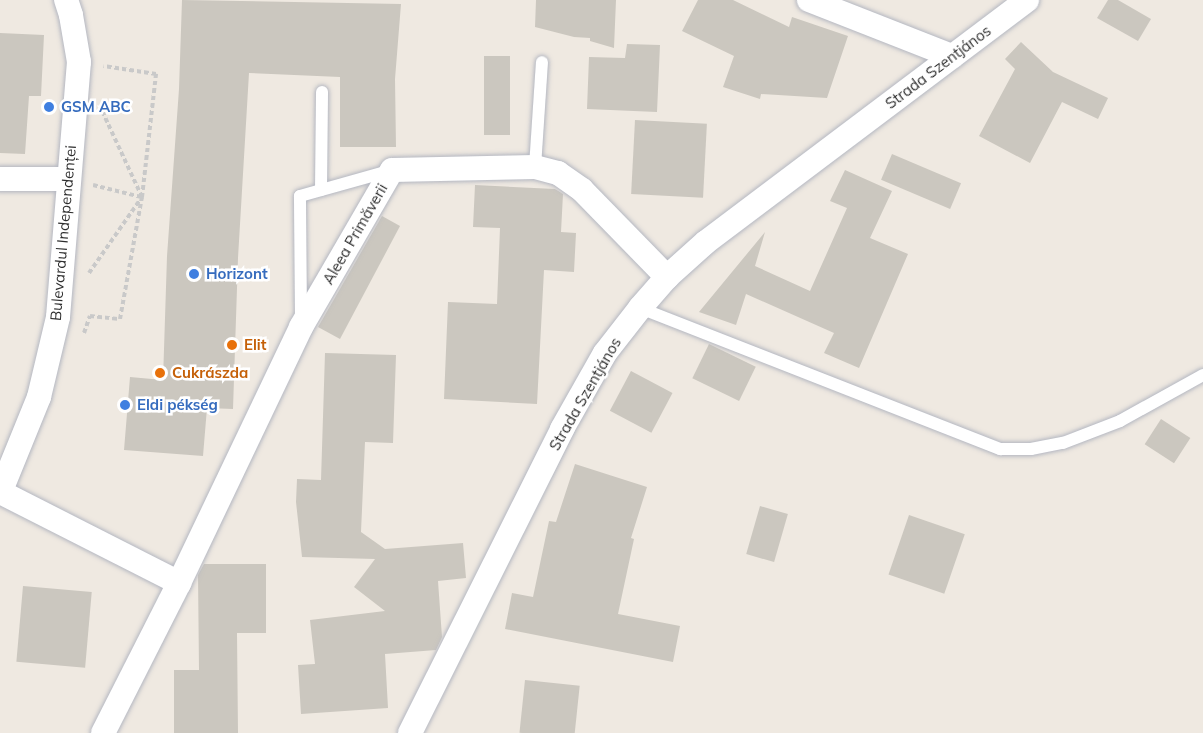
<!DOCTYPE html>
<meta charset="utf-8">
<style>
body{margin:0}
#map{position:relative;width:1203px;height:733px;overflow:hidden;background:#efe9e1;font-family:Mulish,sans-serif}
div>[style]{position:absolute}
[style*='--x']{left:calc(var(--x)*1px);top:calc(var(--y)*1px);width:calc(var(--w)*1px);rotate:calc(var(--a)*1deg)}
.building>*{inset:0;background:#cbc7bf;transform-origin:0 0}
.path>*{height:4px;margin-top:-2px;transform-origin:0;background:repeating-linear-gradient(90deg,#c9c9c9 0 4.5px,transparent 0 7.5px)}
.roads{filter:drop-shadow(0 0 2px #b4b7c1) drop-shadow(0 0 2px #b4b7c1)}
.lane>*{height:12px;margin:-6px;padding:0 6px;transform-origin:6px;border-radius:6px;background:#fff}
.street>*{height:24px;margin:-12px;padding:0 12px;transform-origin:12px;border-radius:12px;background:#fff}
.dots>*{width:16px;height:16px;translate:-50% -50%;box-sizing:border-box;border:3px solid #fff;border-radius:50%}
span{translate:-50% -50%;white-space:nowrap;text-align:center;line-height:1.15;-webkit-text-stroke:5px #fff;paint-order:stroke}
.street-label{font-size:15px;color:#2e2e2e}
.shop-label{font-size:15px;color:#366cbe;font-weight:700}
.left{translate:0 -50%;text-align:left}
.food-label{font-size:15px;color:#c56008;font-weight:700}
</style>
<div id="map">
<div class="building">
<i style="clip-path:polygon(182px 0,401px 4px,395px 79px,396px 147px,340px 147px,340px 77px,249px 73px,238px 258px,233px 409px,207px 408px,203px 456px,124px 450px,130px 377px,163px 380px,167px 256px,179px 89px)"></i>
<i style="clip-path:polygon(536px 0,616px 0,614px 48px,590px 41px,590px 38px,574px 37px,535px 27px)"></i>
<i style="clip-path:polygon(698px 0,733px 0,789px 27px,792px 17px,848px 36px,827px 98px,761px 94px,760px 99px,723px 87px,734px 56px,682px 31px)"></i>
<i style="clip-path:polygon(1108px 0,1118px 0,1151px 19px,1138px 41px,1097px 18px)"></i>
<i style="clip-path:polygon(0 33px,44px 35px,41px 96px,29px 96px,25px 154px,0 153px)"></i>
<i style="clip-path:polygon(1021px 42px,1053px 72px,1108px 98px,1098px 119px,1062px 102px,1030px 163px,979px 136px,1015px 69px,1005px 59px)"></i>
<i style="clip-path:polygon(627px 44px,660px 45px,657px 112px,587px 109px,589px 57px,625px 58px)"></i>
<i style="left:484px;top:56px;width:26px;height:79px"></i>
<i style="left:635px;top:120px;width:72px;height:74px;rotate:3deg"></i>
<i style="left:892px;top:154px;width:75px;height:28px;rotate:23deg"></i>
<i style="clip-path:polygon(845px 170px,892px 191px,870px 238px,908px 254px,859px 368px,824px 353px,834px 333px,746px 294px,736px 325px,699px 312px,765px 232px,755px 266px,810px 291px,847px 208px,830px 201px)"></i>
<i style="clip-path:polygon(475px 185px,555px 189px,563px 194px,561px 232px,576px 233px,574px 272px,544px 270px,537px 404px,444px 399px,448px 302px,497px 304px,500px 228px,473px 227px)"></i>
<i style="clip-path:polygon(382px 216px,400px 226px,340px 339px,318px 327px)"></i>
<i style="left:709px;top:344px;width:52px;height:38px;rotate:26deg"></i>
<i style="clip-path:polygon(325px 353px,396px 355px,393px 443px,365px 442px,361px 532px,385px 549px,463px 543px,466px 578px,438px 581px,442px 637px,436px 650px,385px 654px,388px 708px,301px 714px,298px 665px,315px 664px,310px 620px,385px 611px,354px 587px,375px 559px,302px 557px,296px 502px,297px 479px,321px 480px)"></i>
<i style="left:631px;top:371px;width:47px;height:45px;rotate:28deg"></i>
<i style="left:1161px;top:419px;width:35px;height:30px;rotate:33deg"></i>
<i style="clip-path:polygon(575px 464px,647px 487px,631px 538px,634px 539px,618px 614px,680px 626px,673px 662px,505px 629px,512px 593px,533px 597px,549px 521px,556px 522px)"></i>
<i style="left:760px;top:506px;width:29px;height:50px;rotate:16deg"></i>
<i style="left:909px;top:515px;width:59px;height:63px;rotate:19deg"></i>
<i style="clip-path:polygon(204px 564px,266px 564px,266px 633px,237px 633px,238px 733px,174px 733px,174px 670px,199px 670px,198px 575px)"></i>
<i style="left:23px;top:586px;width:69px;height:76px;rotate:5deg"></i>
<i style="left:525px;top:680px;width:55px;height:53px;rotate:6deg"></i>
</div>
<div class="path">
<i style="--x:93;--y:185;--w:49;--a:14"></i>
<i style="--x:89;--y:273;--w:93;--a:-55.1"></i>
<i style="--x:142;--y:197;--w:93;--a:-114.9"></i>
<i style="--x:84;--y:333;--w:18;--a:-71"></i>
<i style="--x:90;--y:316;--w:30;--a:6"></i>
<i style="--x:120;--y:319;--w:124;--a:-79.8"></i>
<i style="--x:142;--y:197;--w:124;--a:-83.5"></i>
<i style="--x:156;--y:74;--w:53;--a:-171.3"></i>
</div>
<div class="roads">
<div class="lane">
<i style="--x:535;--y:167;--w:105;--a:-86.2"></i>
<i style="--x:321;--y:190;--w:98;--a:-89.4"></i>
<i style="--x:640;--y:308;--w:387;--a:21.4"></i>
<i style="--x:1000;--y:449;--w:31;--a:0"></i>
<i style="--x:1031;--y:449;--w:33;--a:-11"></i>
<i style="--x:1063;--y:443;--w:61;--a:-21.1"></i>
<i style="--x:1120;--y:421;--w:95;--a:-29"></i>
<i style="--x:301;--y:317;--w:121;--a:-90.5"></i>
<i style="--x:300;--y:196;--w:92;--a:-15.7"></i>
</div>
<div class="street">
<i style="--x:809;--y:0;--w:154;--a:21.4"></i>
<i style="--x:0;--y:179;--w:68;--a:0"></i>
<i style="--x:0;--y:492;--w:201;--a:26.9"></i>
<i style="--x:179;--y:583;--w:284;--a:-64.5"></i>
<i style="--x:301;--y:327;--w:181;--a:-59.9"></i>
<i style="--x:392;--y:170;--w:143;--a:-1.2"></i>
<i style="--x:535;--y:167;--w:24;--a:15"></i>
<i style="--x:558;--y:173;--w:29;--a:35"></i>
<i style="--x:582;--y:190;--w:122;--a:45.7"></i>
<i style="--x:0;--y:493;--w:104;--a:-67.9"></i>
<i style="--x:39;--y:397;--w:82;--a:-76.6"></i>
<i style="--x:58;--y:317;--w:256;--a:-85.3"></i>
<i style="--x:79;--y:62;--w:48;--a:-99.7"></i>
<i style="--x:71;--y:15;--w:16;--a:-108"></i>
<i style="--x:103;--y:733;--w:168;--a:-63.1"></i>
<i style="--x:410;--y:733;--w:340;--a:-63.4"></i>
<i style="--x:562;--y:429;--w:87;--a:-60.5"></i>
<i style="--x:605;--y:353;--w:57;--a:-52.1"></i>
<i style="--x:640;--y:308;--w:41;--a:-48.9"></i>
<i style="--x:667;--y:277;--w:52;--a:-41.9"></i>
<i style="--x:706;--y:242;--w:402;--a:-37"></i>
</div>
</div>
<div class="dots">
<i style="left:49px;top:107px;background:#3f7fe0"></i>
<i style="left:194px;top:274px;background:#3f7fe0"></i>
<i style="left:232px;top:345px;background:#e8710a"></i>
<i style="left:160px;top:373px;background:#e8710a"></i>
<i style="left:125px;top:405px;background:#3f7fe0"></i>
</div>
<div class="street-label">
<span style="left:938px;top:67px;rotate:-37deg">Strada Szentjános</span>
<span style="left:63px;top:233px;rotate:-85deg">Bulevardul Independenței</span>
<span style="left:355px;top:234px;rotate:-60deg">Aleea Primăverii</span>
<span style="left:585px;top:394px;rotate:-60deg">Strada Szentjános</span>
</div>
<div class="shop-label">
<span class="left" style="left:61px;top:107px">GSM ABC</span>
<span class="left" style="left:206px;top:274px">Horizont</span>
<span class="left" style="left:137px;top:405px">Eldi pékség</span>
</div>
<div class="food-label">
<span class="left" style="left:244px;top:345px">Elit</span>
<span class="left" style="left:172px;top:373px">Cukrászda</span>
</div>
</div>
